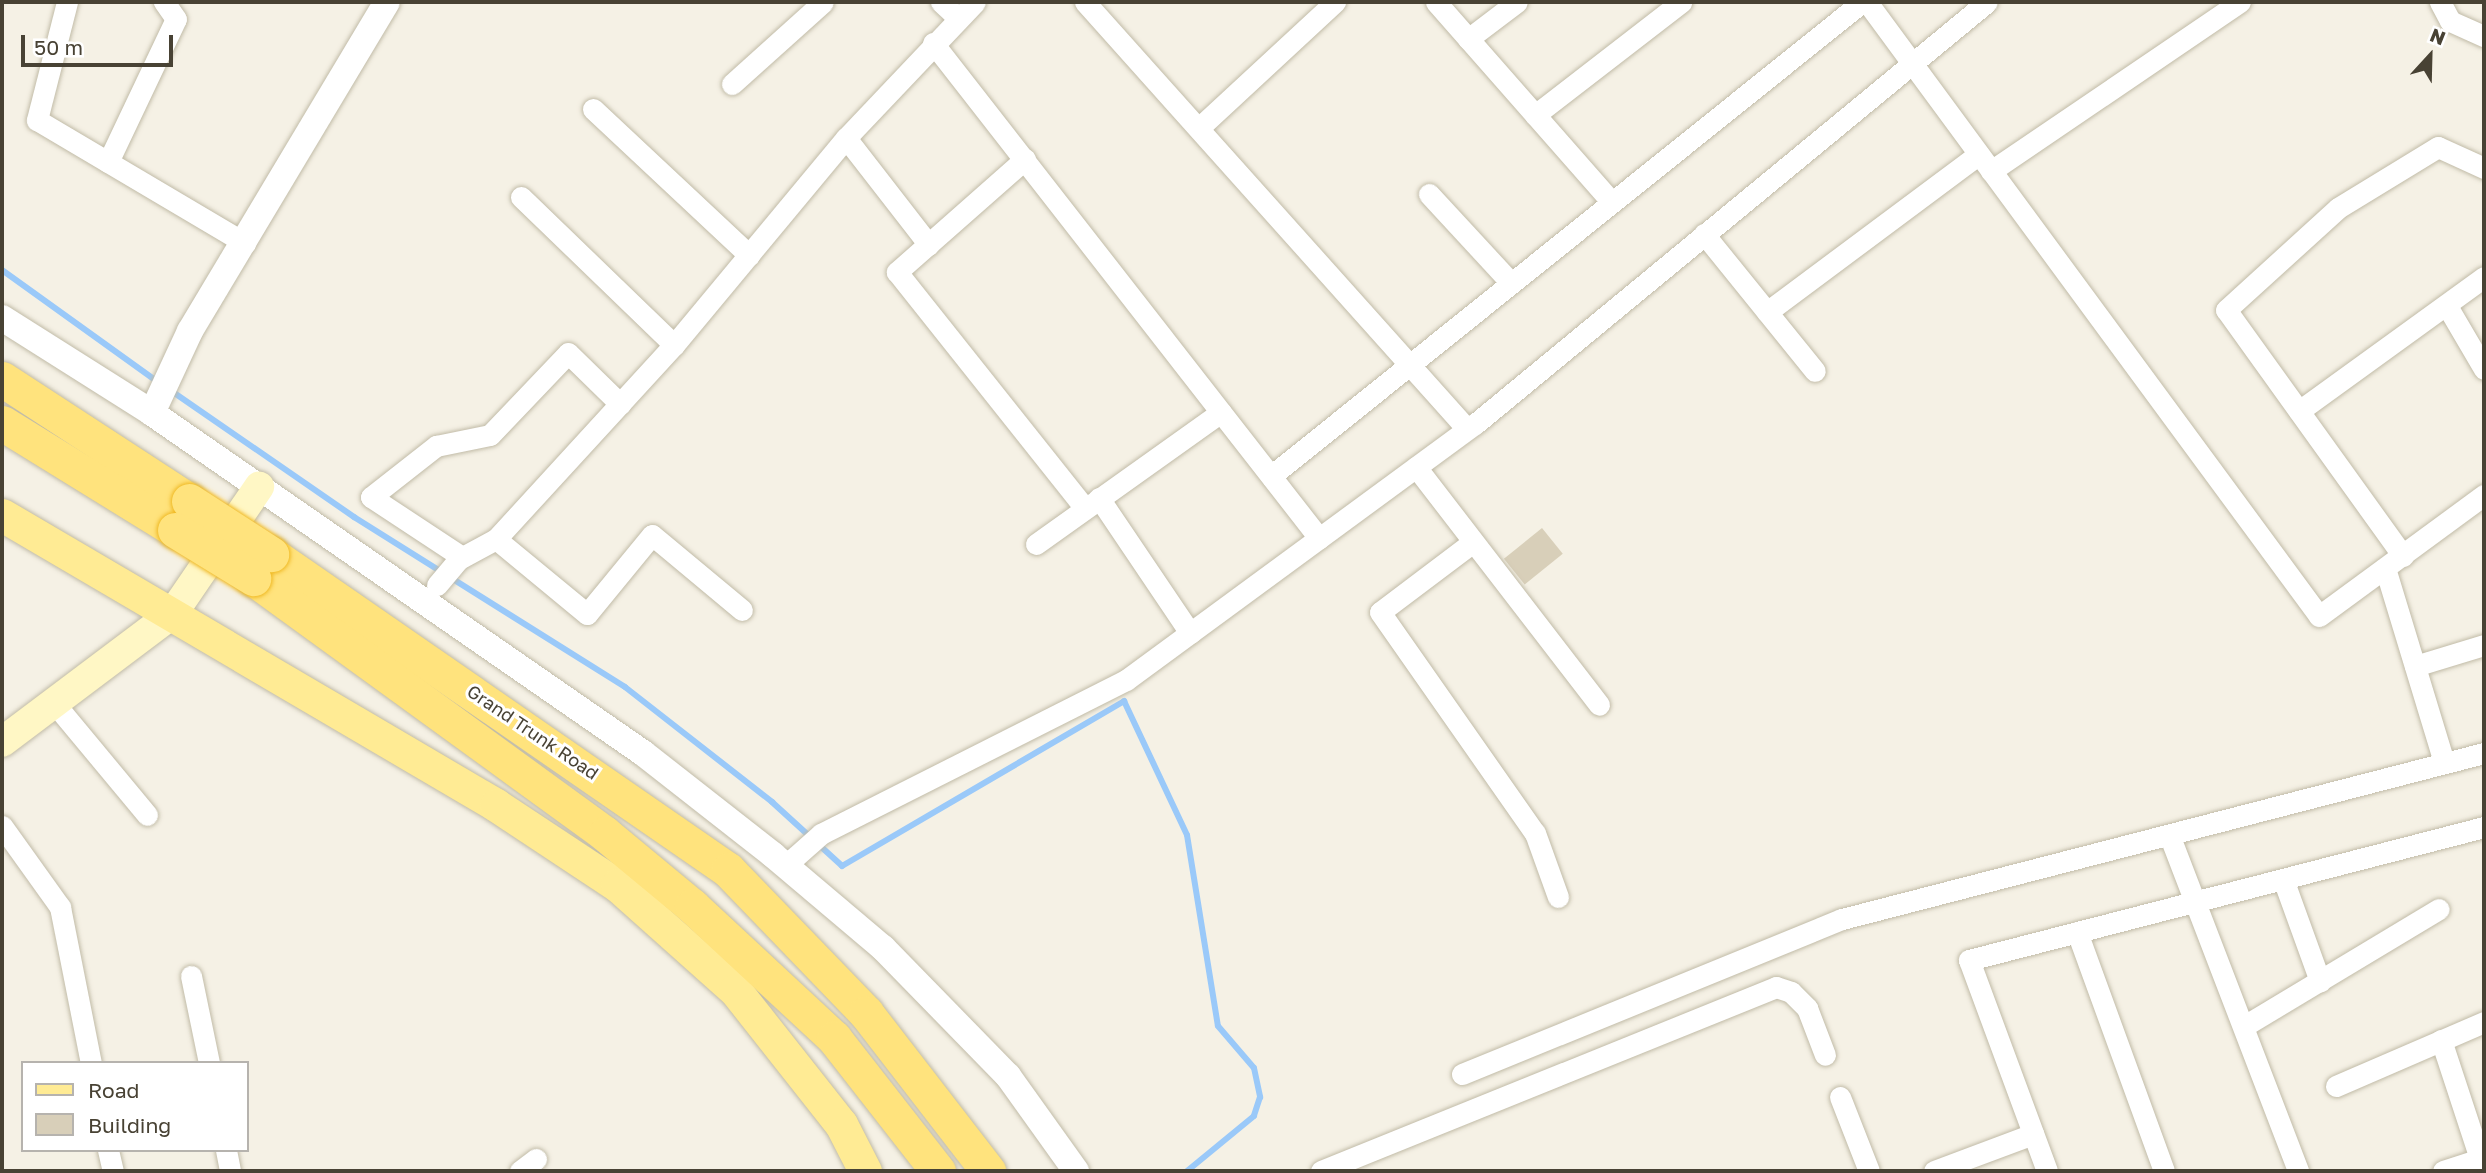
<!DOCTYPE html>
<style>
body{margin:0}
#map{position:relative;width:2486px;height:1173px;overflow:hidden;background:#f5f1e5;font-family:"Golos Text",sans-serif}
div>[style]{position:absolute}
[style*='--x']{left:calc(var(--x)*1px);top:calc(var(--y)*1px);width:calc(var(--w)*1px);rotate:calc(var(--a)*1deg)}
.stream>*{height:6px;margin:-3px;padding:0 3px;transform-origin:3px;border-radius:3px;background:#9ac9f9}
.building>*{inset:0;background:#d8cfb9;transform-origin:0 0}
.roads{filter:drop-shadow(0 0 2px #c1bba7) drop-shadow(0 0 2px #c1bba7)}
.minor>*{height:21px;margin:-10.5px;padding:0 10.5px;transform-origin:10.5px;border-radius:10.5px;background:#fff}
.tertiary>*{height:26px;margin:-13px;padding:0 13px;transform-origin:13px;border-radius:13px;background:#fff}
.secondary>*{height:30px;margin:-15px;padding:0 15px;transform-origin:15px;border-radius:15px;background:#fff7c5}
.primary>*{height:33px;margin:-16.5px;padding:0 16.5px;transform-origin:16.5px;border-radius:16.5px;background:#ffeb94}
.trunk>*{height:35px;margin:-17.5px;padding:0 17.5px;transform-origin:17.5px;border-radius:17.5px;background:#ffe37d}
.bridges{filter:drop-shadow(0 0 2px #f0b924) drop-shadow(0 0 2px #f0b924)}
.trunk-bridge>*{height:35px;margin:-17.5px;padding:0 17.5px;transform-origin:17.5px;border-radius:17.5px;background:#ffe37d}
span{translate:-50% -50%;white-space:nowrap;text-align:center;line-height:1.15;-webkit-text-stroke:6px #fff;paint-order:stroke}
.street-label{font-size:18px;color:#484234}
.frame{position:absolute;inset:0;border:4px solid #484234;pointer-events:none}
.legend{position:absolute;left:21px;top:1061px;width:228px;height:91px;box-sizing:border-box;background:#fff;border:2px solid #b6b3ae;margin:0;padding:9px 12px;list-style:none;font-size:21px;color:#484234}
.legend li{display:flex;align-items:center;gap:14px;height:35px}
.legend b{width:35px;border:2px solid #b6b3ae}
.north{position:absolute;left:2395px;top:21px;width:70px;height:70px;-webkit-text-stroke:5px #fff;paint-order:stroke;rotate:22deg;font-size:19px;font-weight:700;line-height:28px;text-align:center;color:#484234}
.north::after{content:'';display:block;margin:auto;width:24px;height:32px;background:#484234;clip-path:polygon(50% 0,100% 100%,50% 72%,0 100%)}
.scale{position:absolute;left:21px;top:35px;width:152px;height:32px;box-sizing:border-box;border:4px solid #484234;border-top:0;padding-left:9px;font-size:21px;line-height:24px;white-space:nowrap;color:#484234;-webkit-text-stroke:5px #fff;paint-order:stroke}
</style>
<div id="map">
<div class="stream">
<i style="--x:2;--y:270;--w:192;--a:35.7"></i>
<i style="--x:170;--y:390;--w:224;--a:34.6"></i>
<i style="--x:354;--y:517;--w:320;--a:32.1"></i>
<i style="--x:625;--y:687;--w:187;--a:38"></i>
<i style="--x:772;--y:802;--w:95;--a:42.4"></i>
<i style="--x:842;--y:866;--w:327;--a:-30.3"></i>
<i style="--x:1124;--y:701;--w:148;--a:64.8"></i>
<i style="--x:1187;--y:835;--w:193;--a:80.8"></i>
<i style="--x:1218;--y:1026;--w:55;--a:49.4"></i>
<i style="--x:1254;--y:1068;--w:30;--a:78"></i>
<i style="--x:1260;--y:1097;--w:20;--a:108"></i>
<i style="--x:1254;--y:1116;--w:87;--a:140.6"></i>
</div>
<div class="building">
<i style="left:1542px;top:528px;width:33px;height:49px;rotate:51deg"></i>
</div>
<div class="roads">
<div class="minor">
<i style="--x:67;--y:2;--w:122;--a:104.3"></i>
<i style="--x:37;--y:120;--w:242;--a:30.6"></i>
<i style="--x:941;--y:2;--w:23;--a:43"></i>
<i style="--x:1085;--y:2;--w:573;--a:48.18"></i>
<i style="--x:1436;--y:2;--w:266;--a:48.7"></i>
<i style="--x:1867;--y:2;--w:762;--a:53.64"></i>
<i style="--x:2319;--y:616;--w:205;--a:-36.3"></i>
<i style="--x:2440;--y:2;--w:21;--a:62"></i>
<i style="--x:2450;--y:21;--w:37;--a:24"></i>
<i style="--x:1468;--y:39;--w:61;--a:-37.1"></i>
<i style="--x:933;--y:43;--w:628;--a:52.05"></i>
<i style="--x:732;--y:84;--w:122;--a:-42"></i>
<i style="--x:593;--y:109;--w:214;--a:43.1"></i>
<i style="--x:1535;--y:115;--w:185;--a:-37.7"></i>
<i style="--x:1201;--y:126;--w:183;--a:-42.8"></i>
<i style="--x:846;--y:138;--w:135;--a:52.2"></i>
<i style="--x:1025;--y:159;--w:171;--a:138.6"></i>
<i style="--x:897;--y:272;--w:302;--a:51.5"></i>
<i style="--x:108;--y:162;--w:158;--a:-64.6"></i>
<i style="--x:176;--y:19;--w:21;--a:-125"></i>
<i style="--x:1991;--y:171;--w:301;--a:-34.2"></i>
<i style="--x:1429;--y:194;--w:121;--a:47.3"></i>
<i style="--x:521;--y:197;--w:213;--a:44"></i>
<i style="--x:1704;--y:234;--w:176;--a:51"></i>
<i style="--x:2447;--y:306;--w:73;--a:59.6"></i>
<i style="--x:1767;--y:312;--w:264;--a:-36.7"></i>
<i style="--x:2299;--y:411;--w:228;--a:-35.9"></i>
<i style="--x:1416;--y:467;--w:300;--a:52.4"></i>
<i style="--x:1271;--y:476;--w:758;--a:-38.73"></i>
<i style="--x:1099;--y:498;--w:163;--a:56"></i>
<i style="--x:496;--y:539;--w:118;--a:39.5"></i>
<i style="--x:587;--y:614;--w:102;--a:-50.6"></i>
<i style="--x:652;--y:535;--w:117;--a:39.8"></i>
<i style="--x:1473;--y:542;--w:116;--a:143"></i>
<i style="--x:1380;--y:612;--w:270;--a:55"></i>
<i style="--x:1535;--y:833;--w:68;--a:70.2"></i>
<i style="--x:1036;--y:544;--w:227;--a:-35.5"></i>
<i style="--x:2403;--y:556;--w:303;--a:-125.7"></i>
<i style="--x:2226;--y:310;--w:151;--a:-42.3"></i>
<i style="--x:2338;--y:208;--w:117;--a:-31.4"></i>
<i style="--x:2438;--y:147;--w:51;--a:24.5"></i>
<i style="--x:462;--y:557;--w:109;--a:-146.6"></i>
<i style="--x:371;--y:497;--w:83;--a:-38.1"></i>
<i style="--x:436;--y:446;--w:55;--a:-11.5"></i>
<i style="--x:490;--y:435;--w:113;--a:-46.4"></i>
<i style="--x:568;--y:353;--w:73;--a:44.4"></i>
<i style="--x:2385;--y:568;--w:203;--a:73.1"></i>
<i style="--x:437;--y:585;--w:34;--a:-50"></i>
<i style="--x:459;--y:559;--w:42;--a:-28.4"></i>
<i style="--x:496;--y:539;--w:263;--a:-47.5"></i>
<i style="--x:674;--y:345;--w:269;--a:-50.3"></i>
<i style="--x:846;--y:138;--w:187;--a:-46.5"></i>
<i style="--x:2415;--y:666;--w:72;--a:-16.9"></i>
<i style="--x:55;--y:704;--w:144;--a:50.3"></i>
<i style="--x:2;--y:826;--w:100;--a:54.4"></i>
<i style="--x:60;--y:907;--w:159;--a:78.8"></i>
<i style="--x:2170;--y:837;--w:358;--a:69"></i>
<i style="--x:785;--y:866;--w:48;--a:-41.6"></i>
<i style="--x:821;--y:834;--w:342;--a:-26.8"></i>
<i style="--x:1126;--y:680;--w:433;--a:-36.3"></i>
<i style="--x:1475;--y:424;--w:663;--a:-39.5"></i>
<i style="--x:2283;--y:879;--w:109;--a:70.1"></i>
<i style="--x:2077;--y:932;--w:254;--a:70"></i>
<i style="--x:191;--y:976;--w:89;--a:78.3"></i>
<i style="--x:2244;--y:1026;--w:227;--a:-31"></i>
<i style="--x:2441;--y:1040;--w:138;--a:71.8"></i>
<i style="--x:1462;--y:1074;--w:410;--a:-22.2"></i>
<i style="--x:1842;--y:919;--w:663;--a:-14.5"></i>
<i style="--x:2336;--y:1086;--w:161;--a:-23.4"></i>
<i style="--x:1840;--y:1097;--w:79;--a:68.6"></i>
<i style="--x:108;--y:1150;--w:22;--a:77"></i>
<i style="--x:226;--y:1150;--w:21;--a:79"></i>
<i style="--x:520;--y:1171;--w:20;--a:-37"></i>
<i style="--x:1321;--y:1171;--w:491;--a:-22"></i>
<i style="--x:1776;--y:987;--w:16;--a:18"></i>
<i style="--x:1791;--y:992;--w:23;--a:45"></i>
<i style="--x:1807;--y:1008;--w:50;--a:69"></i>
<i style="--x:1934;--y:1171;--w:106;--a:-20.5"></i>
<i style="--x:2047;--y:1171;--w:225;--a:-110.3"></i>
<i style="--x:1969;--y:960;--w:532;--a:-14.48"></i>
<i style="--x:2443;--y:1171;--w:39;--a:-18"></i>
</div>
<div class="tertiary">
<i style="--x:2;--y:318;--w:178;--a:32.3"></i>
<i style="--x:152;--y:413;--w:597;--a:34.7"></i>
<i style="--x:643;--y:753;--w:165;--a:38.1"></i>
<i style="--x:773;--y:855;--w:144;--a:40.2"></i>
<i style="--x:883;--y:948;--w:179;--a:45.7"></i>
<i style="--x:1008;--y:1076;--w:117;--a:54.4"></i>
<i style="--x:152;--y:413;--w:90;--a:-65.1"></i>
<i style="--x:190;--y:331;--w:383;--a:-59.1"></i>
</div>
<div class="secondary">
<i style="--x:2;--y:742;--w:214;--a:-37"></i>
<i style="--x:173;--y:613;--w:153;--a:-55.7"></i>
</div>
<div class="primary">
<i style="--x:2;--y:515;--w:573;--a:30.41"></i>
<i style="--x:496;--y:805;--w:145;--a:33.5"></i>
<i style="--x:617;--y:885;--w:158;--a:41.7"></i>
<i style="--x:735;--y:990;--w:171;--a:51.7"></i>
<i style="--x:841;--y:1124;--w:53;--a:62.9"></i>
</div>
<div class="trunk">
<i style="--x:2;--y:379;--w:223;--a:33.1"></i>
<i style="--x:2;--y:423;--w:203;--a:31.7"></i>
<i style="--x:271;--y:554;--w:556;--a:34.66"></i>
<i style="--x:728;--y:870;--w:199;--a:46"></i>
<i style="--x:866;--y:1013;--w:200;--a:52.3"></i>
<i style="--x:253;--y:578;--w:435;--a:36"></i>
<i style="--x:605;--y:834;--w:113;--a:39.6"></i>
<i style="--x:692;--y:906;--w:194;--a:42.9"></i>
<i style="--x:834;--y:1038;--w:169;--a:52"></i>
</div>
</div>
<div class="bridges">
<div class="trunk-bridge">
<i style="--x:189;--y:501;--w:98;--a:32.9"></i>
<i style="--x:175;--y:530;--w:92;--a:31.6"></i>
</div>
</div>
<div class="street-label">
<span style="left:533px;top:732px;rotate:34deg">Grand Trunk Road</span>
</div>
<div class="frame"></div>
<ul class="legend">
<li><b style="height:9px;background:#ffeb94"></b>Road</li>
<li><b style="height:19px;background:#d8cfb9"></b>Building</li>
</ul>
<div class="north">N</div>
<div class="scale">50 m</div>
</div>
